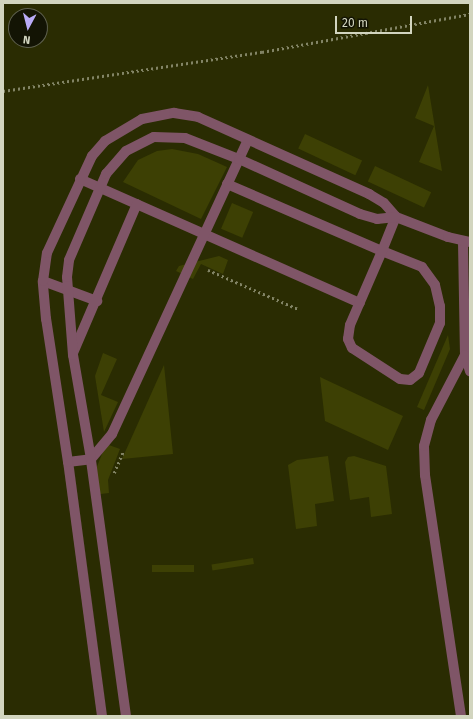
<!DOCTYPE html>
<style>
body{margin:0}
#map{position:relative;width:473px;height:719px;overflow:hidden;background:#2a2c02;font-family:"Fira Sans",sans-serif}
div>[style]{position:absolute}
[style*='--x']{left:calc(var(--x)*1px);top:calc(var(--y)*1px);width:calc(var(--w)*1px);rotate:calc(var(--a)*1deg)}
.green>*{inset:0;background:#3d4004;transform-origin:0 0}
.path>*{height:2.5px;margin-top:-1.25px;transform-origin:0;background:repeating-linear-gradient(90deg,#828465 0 2px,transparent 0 5px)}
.minor>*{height:10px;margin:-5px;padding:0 5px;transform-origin:5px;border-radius:5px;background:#7f5567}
span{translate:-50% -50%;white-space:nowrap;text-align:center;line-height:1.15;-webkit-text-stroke:3px #131404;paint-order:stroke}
.frame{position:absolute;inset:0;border:4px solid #d2d5bf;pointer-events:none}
.north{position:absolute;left:8px;top:8px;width:40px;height:40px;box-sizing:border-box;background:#131404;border:1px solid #5f614f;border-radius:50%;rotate:187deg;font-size:11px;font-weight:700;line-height:16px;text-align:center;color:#d2d5bf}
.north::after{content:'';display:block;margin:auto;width:14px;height:18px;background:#b9abf7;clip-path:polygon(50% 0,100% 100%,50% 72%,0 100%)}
.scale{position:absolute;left:335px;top:16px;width:77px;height:18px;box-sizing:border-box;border:2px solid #d2d5bf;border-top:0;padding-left:5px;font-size:12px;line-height:14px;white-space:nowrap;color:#d2d5bf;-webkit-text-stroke:3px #131404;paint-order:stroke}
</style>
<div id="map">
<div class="green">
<i style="clip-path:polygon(428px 85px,442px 171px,419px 162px,434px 126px,415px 118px)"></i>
<i style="left:305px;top:134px;width:63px;height:16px;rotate:25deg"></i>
<i style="clip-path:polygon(172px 149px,198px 154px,227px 167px,201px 219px,123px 182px,138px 160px,157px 151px)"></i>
<i style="left:375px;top:166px;width:62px;height:17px;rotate:25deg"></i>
<i style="left:232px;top:203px;width:23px;height:28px;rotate:23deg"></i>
<i style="clip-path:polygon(219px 256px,228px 260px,223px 274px,201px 264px,193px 279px,176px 271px,179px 266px)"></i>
<i style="clip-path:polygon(448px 335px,450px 349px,424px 410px,417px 407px)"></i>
<i style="clip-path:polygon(103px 353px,117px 359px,101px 395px,118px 402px,104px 432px,95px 376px)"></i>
<i style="clip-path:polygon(164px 365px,173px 454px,122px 459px)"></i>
<i style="clip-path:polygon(320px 377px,403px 416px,388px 450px,325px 421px)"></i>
<i style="clip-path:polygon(106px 444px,120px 449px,108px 480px,109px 493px,92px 495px,90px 484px)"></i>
<i style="clip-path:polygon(328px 456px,334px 501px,315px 504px,317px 526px,296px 529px,288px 465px,297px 460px)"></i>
<i style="clip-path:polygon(354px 456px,386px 466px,392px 514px,371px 517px,369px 497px,350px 500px,345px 462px,348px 457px)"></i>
<i style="left:253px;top:558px;width:6px;height:42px;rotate:81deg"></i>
<i style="left:194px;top:565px;width:7px;height:42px;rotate:90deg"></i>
</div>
<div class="path">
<i style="--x:3;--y:91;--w:262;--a:-8.6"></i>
<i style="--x:262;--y:52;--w:211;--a:-10.4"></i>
<i style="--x:208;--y:270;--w:98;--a:23.4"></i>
<i style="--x:114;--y:473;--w:23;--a:-67"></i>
</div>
<div class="minor">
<i style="--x:80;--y:179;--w:306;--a:23.9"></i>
<i style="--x:227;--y:184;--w:169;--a:23.4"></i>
<i style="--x:382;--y:251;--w:43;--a:21.8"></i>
<i style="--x:422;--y:267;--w:22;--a:54"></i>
<i style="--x:435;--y:285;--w:22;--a:77"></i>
<i style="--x:440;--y:306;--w:17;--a:90"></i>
<i style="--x:440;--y:323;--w:54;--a:112.8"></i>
<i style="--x:419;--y:373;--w:11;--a:142"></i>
<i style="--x:410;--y:380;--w:10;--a:-174"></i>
<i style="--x:400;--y:379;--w:57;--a:-147.1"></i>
<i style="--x:352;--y:348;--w:10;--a:-114"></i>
<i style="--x:348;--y:339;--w:14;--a:-82"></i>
<i style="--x:350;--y:325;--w:81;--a:-66.6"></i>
<i style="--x:382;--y:251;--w:37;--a:-68"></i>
<i style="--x:463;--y:242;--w:113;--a:89"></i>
<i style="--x:465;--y:355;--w:17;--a:73"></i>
<i style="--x:43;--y:281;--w:58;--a:20.3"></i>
<i style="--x:73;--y:353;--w:162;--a:-66.8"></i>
<i style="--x:68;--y:462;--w:23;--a:-7"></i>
<i style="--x:91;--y:459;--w:33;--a:-50"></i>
<i style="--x:112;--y:434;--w:324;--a:-65.2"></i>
<i style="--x:102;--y:716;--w:256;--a:-97.6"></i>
<i style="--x:68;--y:462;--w:145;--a:-98.7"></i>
<i style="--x:46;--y:319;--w:38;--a:-95"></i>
<i style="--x:43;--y:281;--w:28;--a:-82"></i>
<i style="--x:47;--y:253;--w:107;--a:-65.1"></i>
<i style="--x:92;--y:156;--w:20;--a:-49"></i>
<i style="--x:105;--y:141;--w:43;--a:-30.7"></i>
<i style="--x:142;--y:119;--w:33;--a:-11"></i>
<i style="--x:174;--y:113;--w:24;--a:9"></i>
<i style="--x:198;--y:117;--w:188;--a:24.2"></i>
<i style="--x:369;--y:194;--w:17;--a:31"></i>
<i style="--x:384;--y:203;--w:18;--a:49"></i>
<i style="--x:396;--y:217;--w:56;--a:21"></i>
<i style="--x:448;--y:237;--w:23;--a:13"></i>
<i style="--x:126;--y:716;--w:259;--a:-97.8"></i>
<i style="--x:91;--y:459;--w:106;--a:-99.8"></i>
<i style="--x:73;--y:355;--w:78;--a:-94.4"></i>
<i style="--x:67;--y:277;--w:17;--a:-83"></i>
<i style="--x:69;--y:260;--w:94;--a:-66.7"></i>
<i style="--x:106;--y:174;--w:30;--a:-49"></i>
<i style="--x:126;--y:151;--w:31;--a:-27"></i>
<i style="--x:154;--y:137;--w:31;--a:2"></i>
<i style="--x:185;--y:138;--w:58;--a:21.3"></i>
<i style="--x:239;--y:159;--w:133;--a:24.4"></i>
<i style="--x:360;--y:214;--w:18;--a:16"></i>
<i style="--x:377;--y:219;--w:19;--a:-6"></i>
<i style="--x:461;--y:716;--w:244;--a:-98.5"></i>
<i style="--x:425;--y:475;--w:29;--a:-92"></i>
<i style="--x:424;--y:446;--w:27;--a:-75"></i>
<i style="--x:431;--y:420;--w:73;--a:-62.4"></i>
</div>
<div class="frame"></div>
<div class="north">N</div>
<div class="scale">20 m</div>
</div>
